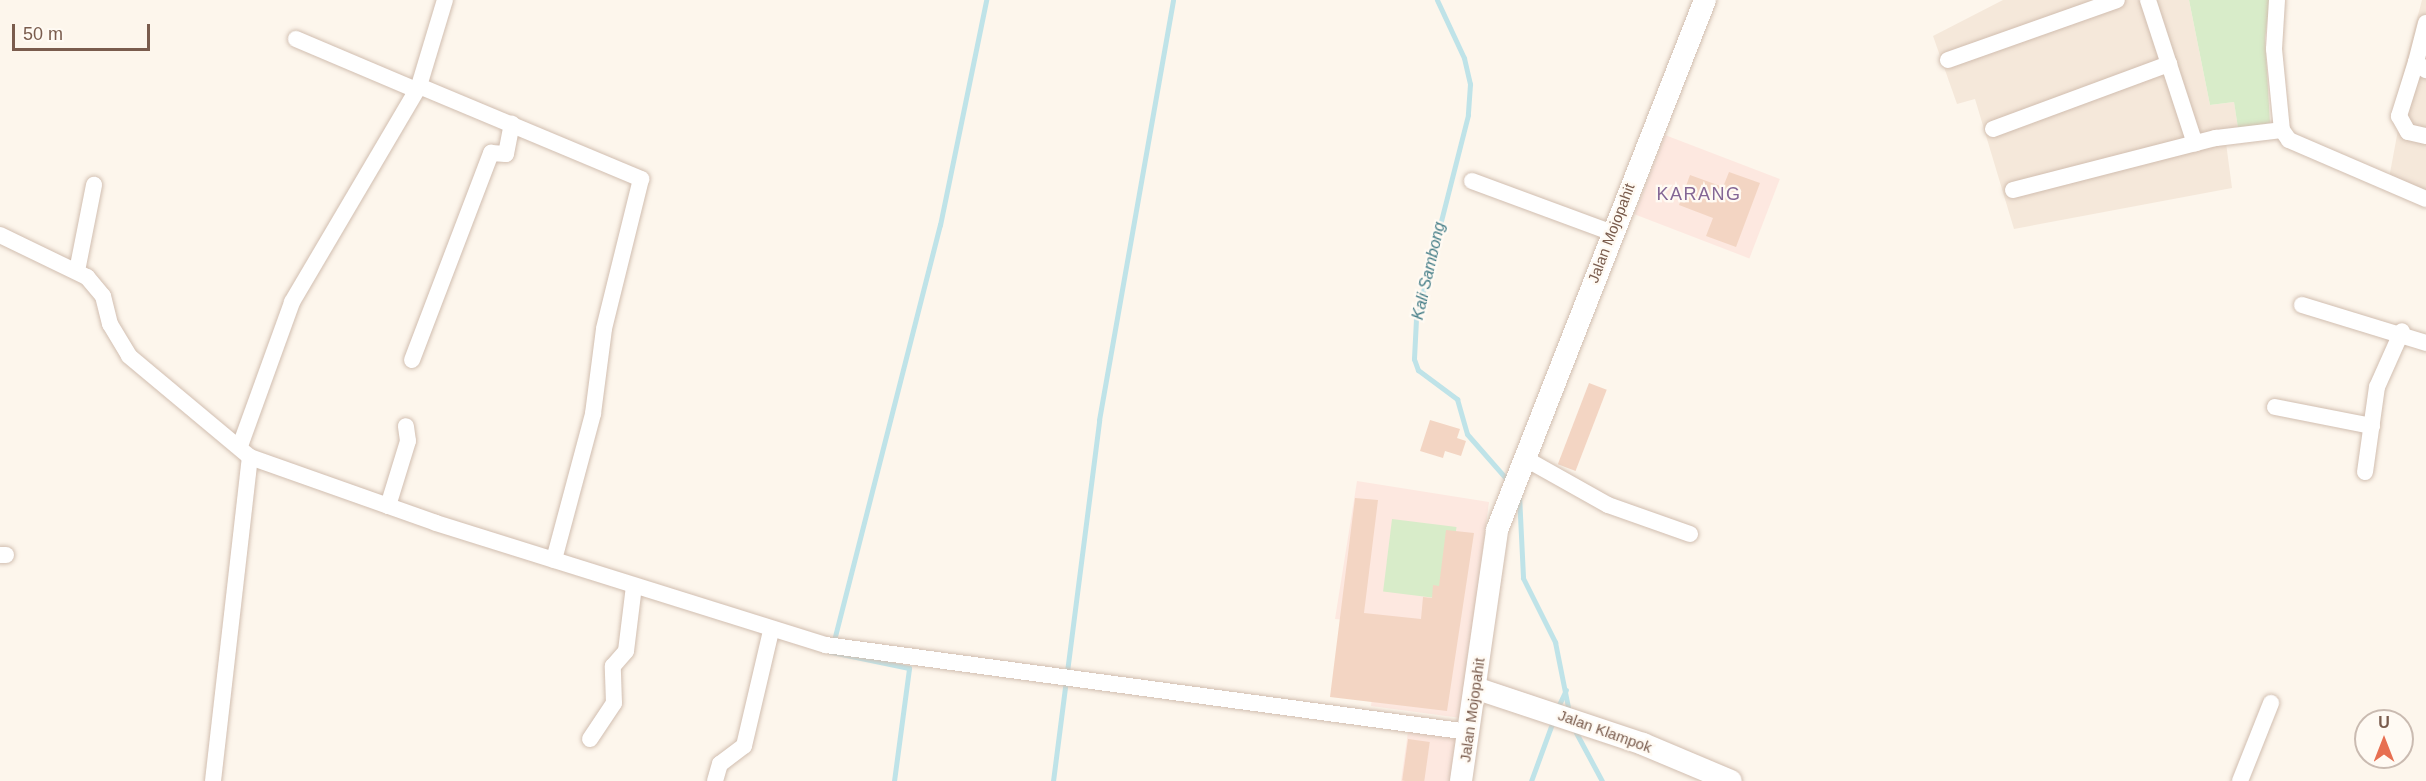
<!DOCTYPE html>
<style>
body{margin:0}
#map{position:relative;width:2426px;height:781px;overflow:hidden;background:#fdf6ec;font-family:Arial,sans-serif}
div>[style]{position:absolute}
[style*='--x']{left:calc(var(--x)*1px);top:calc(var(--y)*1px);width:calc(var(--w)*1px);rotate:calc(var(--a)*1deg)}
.residential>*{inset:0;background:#f5e8da}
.commercial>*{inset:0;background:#fde8e0;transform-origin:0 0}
.green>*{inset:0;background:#d8ecc9;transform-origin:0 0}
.stream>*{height:5px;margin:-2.5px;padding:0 2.5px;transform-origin:2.5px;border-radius:2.5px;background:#bfe3e8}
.building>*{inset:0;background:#f3d5c3;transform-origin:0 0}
.roads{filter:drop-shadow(0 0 2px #d1beb0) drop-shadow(0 0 2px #d1beb0)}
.street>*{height:16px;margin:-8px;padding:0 8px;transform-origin:8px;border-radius:8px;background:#fff}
.secondary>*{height:22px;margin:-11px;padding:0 11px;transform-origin:11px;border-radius:11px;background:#fff}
span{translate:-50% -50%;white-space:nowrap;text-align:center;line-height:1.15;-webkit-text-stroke:4.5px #fffaf3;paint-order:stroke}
.street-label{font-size:15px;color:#7a5c4d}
.water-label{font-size:16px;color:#437c86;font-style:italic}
.quarter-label{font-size:18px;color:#846695;letter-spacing:1.5px}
.north{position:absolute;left:2354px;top:709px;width:60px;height:60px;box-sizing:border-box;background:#fffaf3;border:2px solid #cabbb1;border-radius:50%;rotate:0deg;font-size:16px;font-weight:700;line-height:24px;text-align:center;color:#7a5c4d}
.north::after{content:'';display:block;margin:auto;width:21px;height:27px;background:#e76f51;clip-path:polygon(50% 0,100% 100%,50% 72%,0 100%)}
.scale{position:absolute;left:12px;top:24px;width:138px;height:27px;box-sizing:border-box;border:3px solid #7a5c4d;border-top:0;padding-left:8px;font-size:18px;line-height:21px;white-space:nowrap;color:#7a5c4d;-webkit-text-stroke:4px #fffaf3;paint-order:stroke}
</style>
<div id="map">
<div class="residential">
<i style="clip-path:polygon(2003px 0,2189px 0,2210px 105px,2234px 102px,2240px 141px,2226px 143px,2232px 188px,2014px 229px,1975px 99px,1957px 104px,1933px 36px)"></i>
<i style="clip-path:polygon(2422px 0,2426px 0,2426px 205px,2387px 189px,2398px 130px,2392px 113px)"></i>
</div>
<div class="commercial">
<i style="left:1665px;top:135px;width:123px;height:85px;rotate:21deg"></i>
<i style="clip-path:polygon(1357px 481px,1489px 502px,1461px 718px,1371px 706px,1380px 623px,1335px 619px)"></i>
<i style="clip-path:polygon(1408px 732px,1457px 738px,1450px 781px,1401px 781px)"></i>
</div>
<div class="green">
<i style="clip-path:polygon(2189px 0,2270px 0,2265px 38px,2270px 123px,2238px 128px,2234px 102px,2210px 105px)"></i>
<i style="left:1392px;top:519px;width:65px;height:73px;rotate:7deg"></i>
</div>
<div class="stream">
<i style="--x:1437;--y:0;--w:64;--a:65"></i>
<i style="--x:1464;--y:58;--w:27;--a:77"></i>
<i style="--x:1470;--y:84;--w:31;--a:94"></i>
<i style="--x:1468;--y:115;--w:211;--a:104.3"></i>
<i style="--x:1416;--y:319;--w:40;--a:92.9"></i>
<i style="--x:1414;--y:359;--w:12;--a:70"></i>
<i style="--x:1418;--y:370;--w:49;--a:36.6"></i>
<i style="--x:1457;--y:399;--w:36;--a:74"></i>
<i style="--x:1467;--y:434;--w:65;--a:48.7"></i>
<i style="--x:1519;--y:495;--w:83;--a:87.2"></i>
<i style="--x:1523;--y:578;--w:72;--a:63.4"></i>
<i style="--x:1555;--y:642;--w:71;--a:78.7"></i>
<i style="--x:1557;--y:709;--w:21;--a:-65"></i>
<i style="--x:1573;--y:727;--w:61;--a:61.8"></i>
<i style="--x:894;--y:781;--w:114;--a:-82.4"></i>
<i style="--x:909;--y:668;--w:80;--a:-168.4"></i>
<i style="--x:831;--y:652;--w:441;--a:-75.7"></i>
<i style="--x:940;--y:225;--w:230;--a:-78.4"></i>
<i style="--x:1053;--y:781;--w:364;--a:-82.7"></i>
<i style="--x:1099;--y:420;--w:426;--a:-80"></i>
<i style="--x:1531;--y:781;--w:64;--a:-69.9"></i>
</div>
<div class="building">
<i style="clip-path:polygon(1729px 172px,1760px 183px,1736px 247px,1706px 236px,1713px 218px,1679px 205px,1690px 175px,1723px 187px)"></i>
<i style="left:1589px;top:383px;width:19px;height:87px;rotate:21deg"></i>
<i style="clip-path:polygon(1430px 420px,1460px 429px,1457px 438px,1466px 441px,1461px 456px,1445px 451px,1443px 458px,1420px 451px)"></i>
<i style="clip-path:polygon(1355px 498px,1378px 500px,1364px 613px,1421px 619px,1423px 597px,1432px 598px,1433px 585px,1439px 586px,1446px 530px,1474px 533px,1447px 711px,1330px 697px)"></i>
<i style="left:1408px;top:739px;width:22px;height:42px;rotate:8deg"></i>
</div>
<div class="roads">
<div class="street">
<i style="--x:2148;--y:0;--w:151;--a:71.9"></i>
<i style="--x:2277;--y:0;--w:49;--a:93.5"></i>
<i style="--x:2274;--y:49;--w:81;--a:84.4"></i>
<i style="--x:2282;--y:130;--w:12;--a:55"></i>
<i style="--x:2289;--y:140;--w:149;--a:23.3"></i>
<i style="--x:2426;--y:23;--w:40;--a:104.4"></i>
<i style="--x:2416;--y:62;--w:13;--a:39"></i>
<i style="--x:296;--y:39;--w:130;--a:23"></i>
<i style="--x:1948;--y:60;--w:179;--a:-19.5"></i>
<i style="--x:2416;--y:62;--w:57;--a:107.5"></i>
<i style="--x:2399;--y:116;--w:18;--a:61"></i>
<i style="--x:2408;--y:132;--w:18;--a:13"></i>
<i style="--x:419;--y:86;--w:241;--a:22.7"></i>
<i style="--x:641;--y:179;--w:154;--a:103.9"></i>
<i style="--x:604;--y:329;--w:86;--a:97.4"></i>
<i style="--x:593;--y:414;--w:151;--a:105"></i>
<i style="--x:1993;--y:129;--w:188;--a:-20.3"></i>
<i style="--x:1472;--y:181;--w:147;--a:20.3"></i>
<i style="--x:2013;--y:190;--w:210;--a:-14.4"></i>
<i style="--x:2216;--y:138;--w:66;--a:-6.9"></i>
<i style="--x:0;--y:235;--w:97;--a:25.8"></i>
<i style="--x:87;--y:277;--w:25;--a:50"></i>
<i style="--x:103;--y:296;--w:29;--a:76"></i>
<i style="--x:110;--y:324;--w:37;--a:59"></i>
<i style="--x:129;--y:356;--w:158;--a:39.9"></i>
<i style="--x:250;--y:457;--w:197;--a:19.5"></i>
<i style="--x:436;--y:523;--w:409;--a:17.4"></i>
<i style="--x:826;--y:645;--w:649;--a:7.71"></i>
<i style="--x:77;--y:271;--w:88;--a:-78.8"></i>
<i style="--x:2302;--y:305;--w:130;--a:17"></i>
<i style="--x:412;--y:360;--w:222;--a:-69.1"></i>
<i style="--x:491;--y:153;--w:15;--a:4"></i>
<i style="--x:506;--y:154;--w:31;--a:-79"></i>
<i style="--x:2275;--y:407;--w:99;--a:11.1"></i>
<i style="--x:240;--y:446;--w:153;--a:-70.1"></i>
<i style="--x:292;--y:302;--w:251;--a:-59.5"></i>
<i style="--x:419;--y:86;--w:90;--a:-73.2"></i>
<i style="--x:1526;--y:459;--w:94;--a:29.3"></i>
<i style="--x:1608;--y:505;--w:87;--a:19.5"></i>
<i style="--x:2365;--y:472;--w:86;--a:-82"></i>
<i style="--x:2377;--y:387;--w:61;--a:-65.9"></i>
<i style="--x:388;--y:506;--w:68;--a:-72.9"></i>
<i style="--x:408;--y:441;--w:15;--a:-98"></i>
<i style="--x:0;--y:555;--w:6;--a:0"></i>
<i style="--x:590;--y:739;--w:43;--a:-56.3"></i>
<i style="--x:614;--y:703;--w:37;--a:-92"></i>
<i style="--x:613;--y:666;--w:20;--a:-49"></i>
<i style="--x:626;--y:651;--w:65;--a:-83"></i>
<i style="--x:213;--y:781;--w:326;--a:-83.5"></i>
<i style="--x:715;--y:781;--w:18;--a:-74"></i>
<i style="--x:720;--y:764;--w:30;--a:-37"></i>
<i style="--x:744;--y:746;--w:118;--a:-76.8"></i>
<i style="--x:2240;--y:781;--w:84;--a:-68.3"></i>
</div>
<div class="secondary">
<i style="--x:1475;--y:688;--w:177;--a:18.4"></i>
<i style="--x:1643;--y:744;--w:95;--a:22.8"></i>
<i style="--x:1461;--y:781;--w:254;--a:-81.8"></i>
<i style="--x:1497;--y:530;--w:569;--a:-68.57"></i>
</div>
</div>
<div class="street-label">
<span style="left:1611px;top:233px;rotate:-69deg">Jalan Mojopahit</span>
<span style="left:1472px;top:710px;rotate:-82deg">Jalan Mojopahit</span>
<span style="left:1605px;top:731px;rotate:20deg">Jalan Klampok</span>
</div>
<div class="water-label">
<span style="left:1429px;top:271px;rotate:-77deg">Kali Sambong</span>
</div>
<div class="quarter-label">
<span style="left:1699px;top:194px">KARANG</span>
</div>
<div class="north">U</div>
<div class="scale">50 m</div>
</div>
